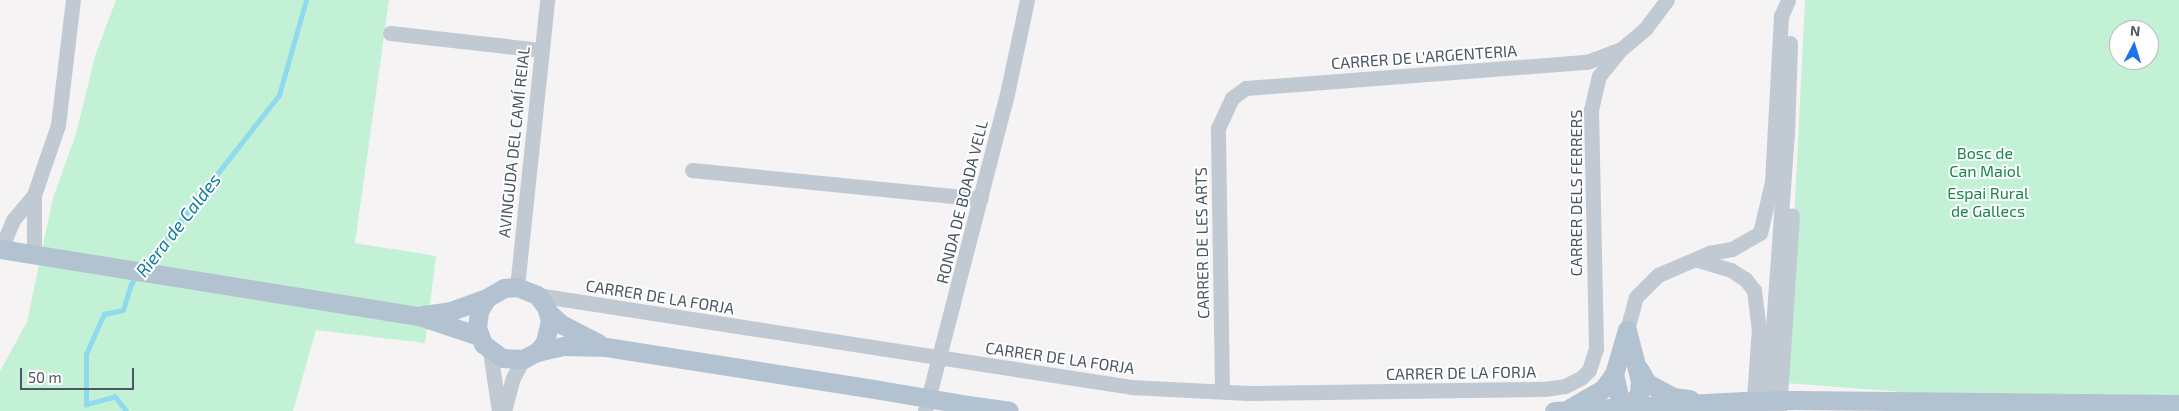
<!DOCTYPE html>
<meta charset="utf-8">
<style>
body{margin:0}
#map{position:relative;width:2179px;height:411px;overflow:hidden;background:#f5f3f3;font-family:"Exo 2",sans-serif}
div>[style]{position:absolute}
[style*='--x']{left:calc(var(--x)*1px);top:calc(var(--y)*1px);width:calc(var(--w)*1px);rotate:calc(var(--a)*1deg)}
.green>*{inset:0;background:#c3f1d5}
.stream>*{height:4.5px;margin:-2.25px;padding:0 2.25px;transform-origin:2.25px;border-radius:2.25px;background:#90daee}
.minor>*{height:15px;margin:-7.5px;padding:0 7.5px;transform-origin:7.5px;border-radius:7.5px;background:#c1cad2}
.major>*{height:19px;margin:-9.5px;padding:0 9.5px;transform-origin:9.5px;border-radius:9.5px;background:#b3c2d1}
.major-bridge>*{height:19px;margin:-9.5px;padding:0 9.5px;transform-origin:9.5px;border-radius:9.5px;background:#b3c2d1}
span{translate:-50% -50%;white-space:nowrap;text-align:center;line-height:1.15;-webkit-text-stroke:4px #fff;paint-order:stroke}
.street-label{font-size:16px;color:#4a5661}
.park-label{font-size:16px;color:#17864f}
.water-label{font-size:18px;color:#0c7c9b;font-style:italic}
.north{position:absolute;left:2109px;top:20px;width:50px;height:50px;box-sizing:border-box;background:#fff;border:1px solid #b7bbc0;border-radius:50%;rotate:5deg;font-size:14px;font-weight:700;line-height:20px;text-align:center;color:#4a5661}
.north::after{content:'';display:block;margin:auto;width:18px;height:22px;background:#1a73e8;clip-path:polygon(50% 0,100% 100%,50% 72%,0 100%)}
.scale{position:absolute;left:20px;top:368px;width:114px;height:22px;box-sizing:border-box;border:2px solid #4a5661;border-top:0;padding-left:6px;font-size:15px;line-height:18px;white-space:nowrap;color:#4a5661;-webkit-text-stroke:4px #fff;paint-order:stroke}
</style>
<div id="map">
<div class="green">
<i style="clip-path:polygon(116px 0,389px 0,355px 243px,436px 256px,425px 343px,316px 330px,293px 411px,0 411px,0 371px,27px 322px,53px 198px,76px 134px,95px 56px)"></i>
<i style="clip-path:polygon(evenodd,1805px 0,2179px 0,2179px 396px,1915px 393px,1786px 383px,1805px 0,2119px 30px,2149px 30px,2149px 60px,2119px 60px,2119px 30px)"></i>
</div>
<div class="stream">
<i style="--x:145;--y:266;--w:217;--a:-51.9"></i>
<i style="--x:279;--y:95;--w:99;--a:-74.1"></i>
<i style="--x:126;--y:411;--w:18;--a:-128"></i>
<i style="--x:115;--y:397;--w:30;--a:165"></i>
<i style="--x:86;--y:405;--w:51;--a:-90"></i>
<i style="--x:86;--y:354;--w:44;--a:-65.8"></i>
<i style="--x:104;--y:314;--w:19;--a:-12"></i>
<i style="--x:123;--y:310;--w:27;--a:-73"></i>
<i style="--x:131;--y:284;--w:10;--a:-53"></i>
</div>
<div class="minor">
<i style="--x:390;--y:33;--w:152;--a:6.4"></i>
<i style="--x:692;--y:170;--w:290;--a:5.7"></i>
<i style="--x:7;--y:250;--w:11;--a:-100"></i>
<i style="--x:5;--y:239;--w:21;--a:-67"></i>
<i style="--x:13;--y:220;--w:33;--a:-50"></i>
<i style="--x:34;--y:255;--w:60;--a:-90"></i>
<i style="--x:34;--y:195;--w:74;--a:-71.1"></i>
<i style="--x:58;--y:125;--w:126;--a:-83.2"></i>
<i style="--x:1698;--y:260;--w:34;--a:17"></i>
<i style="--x:1731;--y:270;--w:17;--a:33"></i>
<i style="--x:1745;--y:279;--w:14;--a:51"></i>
<i style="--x:1754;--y:290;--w:38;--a:83"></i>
<i style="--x:1759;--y:328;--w:83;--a:94.1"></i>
<i style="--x:517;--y:287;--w:289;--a:-84"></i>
<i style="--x:537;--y:295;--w:601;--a:8.8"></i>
<i style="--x:1131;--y:387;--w:117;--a:2.9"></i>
<i style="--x:1248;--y:393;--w:296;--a:-0.8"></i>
<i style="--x:1544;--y:389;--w:21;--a:-8"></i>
<i style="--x:1565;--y:386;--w:18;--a:-27"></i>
<i style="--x:1581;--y:378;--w:11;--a:-45"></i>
<i style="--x:1589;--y:370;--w:23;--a:-72"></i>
<i style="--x:1596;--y:348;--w:238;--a:-91.2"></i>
<i style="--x:1591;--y:110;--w:35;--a:-77"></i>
<i style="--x:1599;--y:76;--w:33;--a:-51"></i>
<i style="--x:1620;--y:50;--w:33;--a:-40"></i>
<i style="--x:1645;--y:29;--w:36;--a:-53"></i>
<i style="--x:1627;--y:330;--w:34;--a:-75"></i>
<i style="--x:1636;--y:297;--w:31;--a:-45"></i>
<i style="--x:1658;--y:275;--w:56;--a:-23.3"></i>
<i style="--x:1709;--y:253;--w:23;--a:-10"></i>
<i style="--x:1732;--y:249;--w:32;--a:-30"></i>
<i style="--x:1760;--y:233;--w:52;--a:-76.8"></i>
<i style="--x:1772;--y:182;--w:166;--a:-86.9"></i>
<i style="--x:1781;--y:16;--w:17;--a:-66"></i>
<i style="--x:490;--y:351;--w:61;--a:81.5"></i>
<i style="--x:1222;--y:391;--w:263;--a:-90.9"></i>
<i style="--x:1218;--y:128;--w:33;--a:-65"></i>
<i style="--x:1232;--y:98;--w:17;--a:-36"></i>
<i style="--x:1246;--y:88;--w:342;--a:-4.4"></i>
<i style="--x:1587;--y:62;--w:33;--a:-21"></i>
<i style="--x:504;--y:411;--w:34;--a:-75"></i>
<i style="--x:513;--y:378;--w:21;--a:-62"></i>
<i style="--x:925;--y:411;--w:327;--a:-75.5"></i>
<i style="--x:1007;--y:94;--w:96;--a:-78"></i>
<i style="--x:1767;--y:411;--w:277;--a:-85.9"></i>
<i style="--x:1787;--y:135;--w:92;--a:-88.1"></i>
<i style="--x:1779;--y:411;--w:196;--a:-86.2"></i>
</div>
<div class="major">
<i style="--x:0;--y:249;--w:424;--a:9.1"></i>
<i style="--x:419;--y:316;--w:63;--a:18.4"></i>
<i style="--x:548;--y:312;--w:18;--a:43"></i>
<i style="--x:561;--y:324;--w:42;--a:27.2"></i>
<i style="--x:423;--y:315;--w:28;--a:-8"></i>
<i style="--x:451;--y:311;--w:38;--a:-20"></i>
<i style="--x:1627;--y:330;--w:46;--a:106.5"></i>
<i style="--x:1614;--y:374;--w:27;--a:77"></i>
<i style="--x:1620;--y:400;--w:16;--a:45"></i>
<i style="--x:537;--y:352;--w:13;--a:-51"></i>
<i style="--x:545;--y:342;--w:23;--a:-77"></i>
<i style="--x:550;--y:320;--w:14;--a:-107"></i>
<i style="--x:546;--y:307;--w:15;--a:-127"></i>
<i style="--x:537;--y:295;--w:22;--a:-158"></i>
<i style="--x:517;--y:287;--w:13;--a:176"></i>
<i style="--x:504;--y:288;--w:20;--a:150"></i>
<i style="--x:487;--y:298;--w:15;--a:122"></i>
<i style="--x:479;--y:311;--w:17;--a:97"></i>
<i style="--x:477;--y:328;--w:17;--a:69"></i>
<i style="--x:483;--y:344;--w:24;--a:36"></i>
<i style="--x:502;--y:358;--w:21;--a:3"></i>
<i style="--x:523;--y:359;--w:16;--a:-27"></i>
<i style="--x:537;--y:352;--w:28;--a:-13"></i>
<i style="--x:564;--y:346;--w:42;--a:1.4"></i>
<i style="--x:606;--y:347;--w:277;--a:8.9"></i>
<i style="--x:1639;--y:369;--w:16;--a:60"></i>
<i style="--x:1647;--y:383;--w:30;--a:28"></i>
<i style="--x:1673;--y:397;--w:17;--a:7"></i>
<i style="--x:1796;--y:400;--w:383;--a:0.6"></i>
<i style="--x:975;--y:406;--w:34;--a:8"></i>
<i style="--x:1570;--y:408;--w:38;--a:-30"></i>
<i style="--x:1603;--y:389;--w:19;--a:-54"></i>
<i style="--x:1554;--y:411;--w:190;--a:-3"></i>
<i style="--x:1626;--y:411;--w:21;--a:-53"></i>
<i style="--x:1639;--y:394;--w:13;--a:-86"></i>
<i style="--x:1640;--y:381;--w:53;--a:-104.3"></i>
</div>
<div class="major-bridge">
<i style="--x:880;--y:390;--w:96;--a:9.6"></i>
<i style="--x:1744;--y:401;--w:52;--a:-1.1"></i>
</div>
<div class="street-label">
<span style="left:1424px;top:57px;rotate:-4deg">CARRER DE L'ARGENTERIA</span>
<span style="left:514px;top:142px;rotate:-84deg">AVINGUDA DEL CAMÍ REIAL</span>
<span style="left:1576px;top:193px;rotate:-90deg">CARRER DELS FERRERS</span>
<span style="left:962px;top:202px;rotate:-76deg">RONDA DE BOADA VELL</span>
<span style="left:1202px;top:243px;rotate:-91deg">CARRER DE LES ARTS</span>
<span style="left:660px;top:297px;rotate:9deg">CARRER DE LA FORJA</span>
<span style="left:1060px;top:358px;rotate:8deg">CARRER DE LA FORJA</span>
<span style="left:1461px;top:373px;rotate:-1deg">CARRER DE LA FORJA</span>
</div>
<div class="park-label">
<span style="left:1985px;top:162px">Bosc de<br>Can Maiol</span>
<span style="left:1988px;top:202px">Espai Rural<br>de Gallecs</span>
</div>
<div class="water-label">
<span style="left:178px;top:225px;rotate:-52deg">Riera de Caldes</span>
</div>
<div class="north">N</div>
<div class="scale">50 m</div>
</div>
